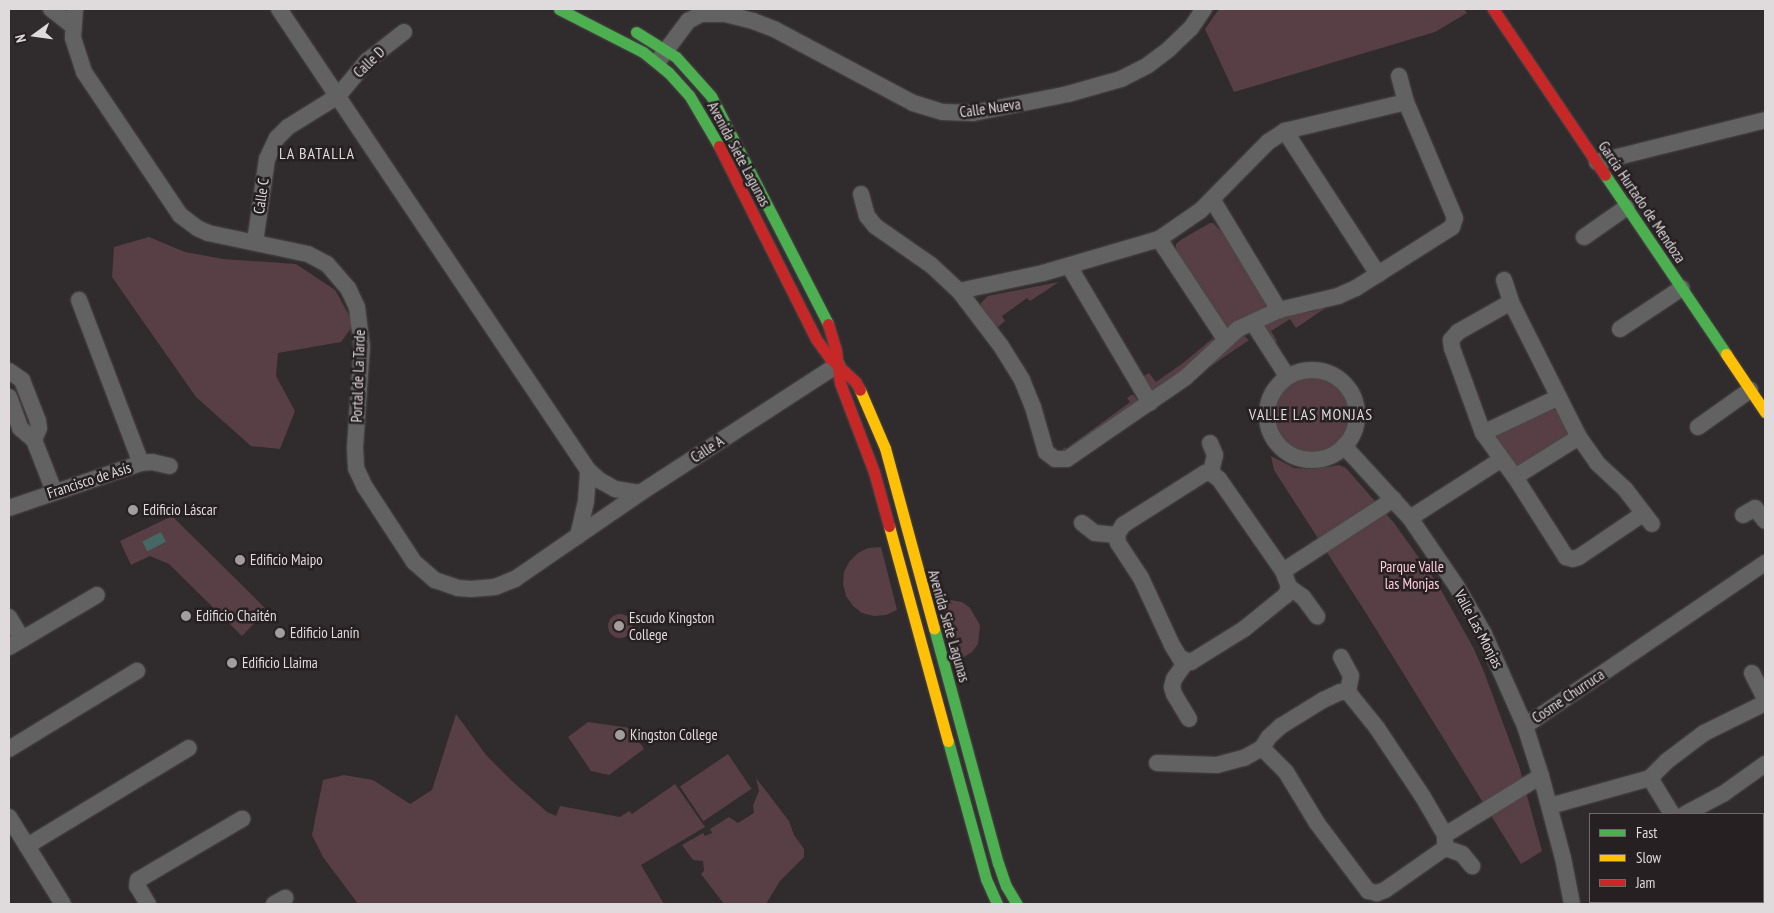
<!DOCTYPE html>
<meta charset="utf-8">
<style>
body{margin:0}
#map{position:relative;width:1774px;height:913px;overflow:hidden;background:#302b2d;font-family:"PT Sans Narrow",sans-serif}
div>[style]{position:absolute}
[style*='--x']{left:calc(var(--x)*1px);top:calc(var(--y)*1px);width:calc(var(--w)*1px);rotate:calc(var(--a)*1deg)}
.green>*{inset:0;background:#573f45;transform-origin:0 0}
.round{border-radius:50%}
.water>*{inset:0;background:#456864;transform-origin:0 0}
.roads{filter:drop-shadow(0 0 1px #4b4849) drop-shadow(0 0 1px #4b4849)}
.street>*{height:16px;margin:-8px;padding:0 8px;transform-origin:8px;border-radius:8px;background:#636263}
.street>.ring{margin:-8px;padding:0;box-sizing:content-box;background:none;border:16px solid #636263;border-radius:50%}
.fast>*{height:11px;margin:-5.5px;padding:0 5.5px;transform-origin:5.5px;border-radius:5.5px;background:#4caf50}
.slow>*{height:11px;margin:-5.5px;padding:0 5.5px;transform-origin:5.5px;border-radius:5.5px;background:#ffc107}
.jam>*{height:11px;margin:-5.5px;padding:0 5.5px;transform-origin:5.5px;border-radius:5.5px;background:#c62828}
.dots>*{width:14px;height:14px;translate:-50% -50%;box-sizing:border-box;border:2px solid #272022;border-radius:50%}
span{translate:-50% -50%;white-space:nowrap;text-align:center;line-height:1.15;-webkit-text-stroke:5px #272022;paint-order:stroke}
.street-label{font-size:15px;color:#dfdadb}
.poi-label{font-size:15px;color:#dfdadb}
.left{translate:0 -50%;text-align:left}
.park-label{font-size:15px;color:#ffccda}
.neighbourhood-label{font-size:16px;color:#dfdadb;letter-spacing:1px}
.frame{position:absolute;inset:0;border:10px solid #dfdadb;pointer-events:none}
.legend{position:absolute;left:1589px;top:813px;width:175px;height:90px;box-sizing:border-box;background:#272022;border:1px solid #716a6c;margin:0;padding:6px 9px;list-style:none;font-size:15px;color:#dfdadb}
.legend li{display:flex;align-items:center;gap:10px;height:25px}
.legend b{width:25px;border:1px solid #716a6c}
.north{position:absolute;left:10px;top:10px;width:50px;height:50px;-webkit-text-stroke:4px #272022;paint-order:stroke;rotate:256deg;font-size:14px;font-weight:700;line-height:20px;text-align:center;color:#dfdadb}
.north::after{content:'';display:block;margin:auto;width:18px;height:22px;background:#dfdadb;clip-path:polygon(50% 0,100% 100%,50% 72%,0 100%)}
</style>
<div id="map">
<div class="green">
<i style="clip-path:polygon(1219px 9px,1464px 9px,1467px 13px,1435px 32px,1234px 92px,1205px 29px)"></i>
<i style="clip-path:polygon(1210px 223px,1213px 223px,1222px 232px,1265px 302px,1266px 306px,1263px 310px,1230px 328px,1225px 326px,1176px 250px,1176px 244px,1182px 239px)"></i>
<i style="clip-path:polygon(149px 237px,185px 252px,223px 259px,296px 264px,335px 290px,354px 324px,341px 342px,278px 353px,276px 376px,295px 411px,280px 449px,251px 446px,196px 397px,112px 277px,114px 247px)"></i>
<i style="clip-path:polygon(1059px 282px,1030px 301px,1027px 298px,1002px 316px,1005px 321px,997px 328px,981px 309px,981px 303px,988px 296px)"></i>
<i style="clip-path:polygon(1323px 307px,1324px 309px,1296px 328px,1290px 319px,1271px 331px,1277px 341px,1274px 343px,1263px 325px,1287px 315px,1315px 311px)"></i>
<i style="clip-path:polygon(1243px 335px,1249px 340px,1211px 366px,1210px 363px)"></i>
<i style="clip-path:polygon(1213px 338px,1213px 341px,1202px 355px,1156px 390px,1149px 390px,1142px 377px,1149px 373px,1156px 382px,1183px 363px)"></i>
<i class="round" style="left:1274px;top:377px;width:76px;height:76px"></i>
<i style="clip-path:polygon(1131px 395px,1134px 395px,1137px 400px,1137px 406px,1062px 452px,1064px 447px,1066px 449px,1130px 402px,1127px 398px)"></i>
<i style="clip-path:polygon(1551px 408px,1559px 412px,1568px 434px,1567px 437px,1516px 469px,1497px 440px,1497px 436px,1501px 432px)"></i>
<i style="clip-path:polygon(1271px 456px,1294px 468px,1313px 469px,1339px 465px,1346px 468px,1394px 523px,1437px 583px,1473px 647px,1484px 672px,1519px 766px,1542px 851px,1521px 864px,1366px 613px,1274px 470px)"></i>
<i style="clip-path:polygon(172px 516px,267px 610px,242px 636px,169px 564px,150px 556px,131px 565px,120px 541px)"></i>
<i style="clip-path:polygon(881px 547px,897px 610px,886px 615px,874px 616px,862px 613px,853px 606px,846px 596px,843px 584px,844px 572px,849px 562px,858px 553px,868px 548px)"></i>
<i style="clip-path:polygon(951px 600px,962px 602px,970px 608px,980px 625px,978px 644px,972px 652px,956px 662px,941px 601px)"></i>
<i class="round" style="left:608px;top:614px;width:24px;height:24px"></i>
<i style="clip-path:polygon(456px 714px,486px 755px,512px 781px,547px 812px,556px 816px,560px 806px,620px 817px,629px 811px,632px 814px,675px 784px,705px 827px,641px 865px,664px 904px,358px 904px,323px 857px,312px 835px,323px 780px,344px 775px,373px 780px,410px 804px,432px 790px)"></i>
<i style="clip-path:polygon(588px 722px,630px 728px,644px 749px,609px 775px,591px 771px,568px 737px)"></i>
<i style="left:728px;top:754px;width:42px;height:58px;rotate:56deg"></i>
<i style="clip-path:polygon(756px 778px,789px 821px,794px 835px,804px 849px,804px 857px,780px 881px,766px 904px,724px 904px,701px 874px,704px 871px,703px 861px,693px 860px,682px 845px,703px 833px,705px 836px,712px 833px,710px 829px,729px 817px,738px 823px,754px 813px,753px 805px,759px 791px)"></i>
<i style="clip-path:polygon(1765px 839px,1765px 904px,1668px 904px,1671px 902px,1763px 902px,1763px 841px)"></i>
</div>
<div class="water">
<i style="left:161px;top:532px;width:11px;height:21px;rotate:63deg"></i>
</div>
<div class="roads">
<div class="street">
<i style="--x:51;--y:9;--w:28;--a:38"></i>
<i style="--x:75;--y:9;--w:29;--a:94"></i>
<i style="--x:73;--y:38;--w:36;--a:72"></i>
<i style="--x:84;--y:72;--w:172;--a:56.1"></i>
<i style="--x:180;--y:215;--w:21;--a:37"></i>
<i style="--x:197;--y:228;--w:12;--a:24"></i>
<i style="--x:208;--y:233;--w:102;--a:11.9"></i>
<i style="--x:308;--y:254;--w:21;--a:28"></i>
<i style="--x:327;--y:264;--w:32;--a:49"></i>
<i style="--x:348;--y:288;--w:21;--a:65"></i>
<i style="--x:357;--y:307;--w:38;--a:83"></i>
<i style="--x:362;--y:345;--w:103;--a:93.9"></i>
<i style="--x:355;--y:448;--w:20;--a:87"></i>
<i style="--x:356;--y:468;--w:21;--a:65"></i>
<i style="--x:365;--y:487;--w:90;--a:56.8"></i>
<i style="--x:414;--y:562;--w:28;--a:41"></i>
<i style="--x:435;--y:580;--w:24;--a:19"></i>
<i style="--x:458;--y:588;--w:13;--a:4"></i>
<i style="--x:471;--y:589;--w:24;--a:-5"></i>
<i style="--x:495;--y:587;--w:22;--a:-22"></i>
<i style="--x:515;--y:579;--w:152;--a:-34.5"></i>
<i style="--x:640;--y:493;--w:235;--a:-33"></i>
<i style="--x:279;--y:9;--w:555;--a:56.17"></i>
<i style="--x:588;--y:470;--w:15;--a:42"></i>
<i style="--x:599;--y:480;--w:18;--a:29"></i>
<i style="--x:615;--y:489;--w:25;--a:9"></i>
<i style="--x:659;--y:60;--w:49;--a:-53.4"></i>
<i style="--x:688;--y:21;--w:15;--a:-28"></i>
<i style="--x:701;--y:14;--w:24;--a:0"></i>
<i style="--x:725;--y:14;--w:29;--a:14"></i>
<i style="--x:753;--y:21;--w:22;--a:21"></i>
<i style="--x:774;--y:29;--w:157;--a:28"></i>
<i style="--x:913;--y:103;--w:31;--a:17"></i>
<i style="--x:943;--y:112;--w:30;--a:2"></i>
<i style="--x:973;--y:113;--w:97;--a:-11.3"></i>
<i style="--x:1068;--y:94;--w:55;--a:-15.8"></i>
<i style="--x:1121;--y:79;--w:30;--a:-27"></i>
<i style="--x:1148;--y:65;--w:26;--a:-37"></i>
<i style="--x:1169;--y:49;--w:30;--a:-44"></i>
<i style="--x:1191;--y:28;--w:23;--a:-56"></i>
<i style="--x:1285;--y:131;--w:171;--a:57"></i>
<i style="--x:1597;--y:162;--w:173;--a:-14"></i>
<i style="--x:861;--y:194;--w:23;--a:75"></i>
<i style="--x:867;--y:216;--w:13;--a:51"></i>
<i style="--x:875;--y:226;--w:68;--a:34.9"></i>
<i style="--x:931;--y:265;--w:38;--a:43"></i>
<i style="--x:959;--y:291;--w:69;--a:52.6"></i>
<i style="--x:1001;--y:346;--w:40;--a:58"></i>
<i style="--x:1022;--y:380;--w:29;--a:68"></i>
<i style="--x:1033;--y:407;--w:47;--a:73.9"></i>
<i style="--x:1046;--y:452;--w:11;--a:38"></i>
<i style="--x:1055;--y:459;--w:12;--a:0"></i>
<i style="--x:1067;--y:459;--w:143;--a:-34.5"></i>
<i style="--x:1185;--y:378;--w:72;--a:-42.8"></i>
<i style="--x:1238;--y:329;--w:45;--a:-24.9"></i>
<i style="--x:1279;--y:310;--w:61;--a:-13.3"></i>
<i style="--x:1338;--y:296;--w:20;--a:-24"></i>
<i style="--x:1356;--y:288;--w:114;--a:-32.4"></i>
<i style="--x:1452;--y:227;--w:9;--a:-72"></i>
<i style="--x:1455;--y:218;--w:126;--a:-112.9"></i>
<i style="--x:1406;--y:102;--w:27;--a:-105"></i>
<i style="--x:1212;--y:199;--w:130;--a:58.9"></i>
<i style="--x:1584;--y:237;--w:52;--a:-34.9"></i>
<i style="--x:1159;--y:239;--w:120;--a:56.6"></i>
<i style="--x:255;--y:242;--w:84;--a:-81.8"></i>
<i style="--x:267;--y:159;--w:23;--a:-65"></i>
<i style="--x:277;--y:138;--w:16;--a:-45"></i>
<i style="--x:288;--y:127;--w:59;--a:-31.8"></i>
<i style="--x:338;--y:96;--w:45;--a:-50.4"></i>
<i style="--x:367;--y:61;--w:47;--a:-38.1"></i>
<i style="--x:1069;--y:266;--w:159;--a:59.4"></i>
<i style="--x:1504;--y:280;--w:23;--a:72"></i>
<i style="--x:1511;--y:302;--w:151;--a:63.3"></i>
<i style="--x:1579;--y:437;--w:32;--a:55"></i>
<i style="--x:1597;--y:463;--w:38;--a:43"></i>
<i style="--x:1625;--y:489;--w:44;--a:52.4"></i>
<i style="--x:959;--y:291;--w:86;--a:-12.1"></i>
<i style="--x:1043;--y:273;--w:121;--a:-16.3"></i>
<i style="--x:1159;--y:239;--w:51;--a:-34.6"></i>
<i style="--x:1201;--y:210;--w:95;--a:-45.4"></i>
<i style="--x:1268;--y:142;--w:20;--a:-33"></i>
<i style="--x:1285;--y:131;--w:124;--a:-13.5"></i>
<i style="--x:79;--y:300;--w:174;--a:69.2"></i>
<i style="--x:1511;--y:302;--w:61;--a:150.5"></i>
<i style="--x:1458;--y:332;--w:11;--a:131"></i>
<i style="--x:1451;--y:340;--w:8;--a:83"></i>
<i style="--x:1452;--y:348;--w:90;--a:70"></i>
<i style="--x:1483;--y:433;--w:54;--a:54"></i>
<i style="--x:1515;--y:477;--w:95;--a:57.5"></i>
<i style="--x:1566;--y:557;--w:7;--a:16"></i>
<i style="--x:1573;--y:559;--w:6;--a:-18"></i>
<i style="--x:1579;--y:557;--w:78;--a:-34.1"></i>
<i style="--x:1253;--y:323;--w:63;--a:57.3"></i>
<i style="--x:1620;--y:329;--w:74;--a:-33.5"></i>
<i class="ring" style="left:1267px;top:370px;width:74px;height:74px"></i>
<i style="--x:9;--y:371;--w:16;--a:35"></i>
<i style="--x:22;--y:380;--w:44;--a:68.7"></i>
<i style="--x:38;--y:421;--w:7;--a:82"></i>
<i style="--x:39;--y:428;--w:13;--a:113"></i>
<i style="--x:9;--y:397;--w:33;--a:70"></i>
<i style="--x:20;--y:428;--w:18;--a:41"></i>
<i style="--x:34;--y:440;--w:55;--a:68.6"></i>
<i style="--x:1698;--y:427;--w:64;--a:-35.4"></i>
<i style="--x:1483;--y:433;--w:84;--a:-25.3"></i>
<i style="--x:1210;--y:443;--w:13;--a:67"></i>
<i style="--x:1215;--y:455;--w:18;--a:103"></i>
<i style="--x:1344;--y:446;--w:98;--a:47.5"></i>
<i style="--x:1410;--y:518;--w:83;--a:55.7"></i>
<i style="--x:1457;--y:587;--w:54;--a:60.1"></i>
<i style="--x:1484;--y:634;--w:101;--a:66"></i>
<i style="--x:1525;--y:726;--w:52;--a:72.3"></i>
<i style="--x:1541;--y:776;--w:85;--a:75"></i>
<i style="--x:1563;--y:858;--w:47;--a:78.9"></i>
<i style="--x:1205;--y:473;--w:6;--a:0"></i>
<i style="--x:1211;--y:473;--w:10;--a:37"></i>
<i style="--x:1219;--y:479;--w:112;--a:55.2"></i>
<i style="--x:1283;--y:571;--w:17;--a:69"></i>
<i style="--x:1289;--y:587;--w:9;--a:111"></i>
<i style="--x:1286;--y:595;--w:54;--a:141"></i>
<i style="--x:1244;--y:629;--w:62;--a:148.1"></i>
<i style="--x:1191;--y:662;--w:12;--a:-160"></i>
<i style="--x:1180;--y:658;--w:15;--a:-122"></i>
<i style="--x:1172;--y:645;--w:74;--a:-114.8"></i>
<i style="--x:1141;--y:578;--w:42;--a:-123.3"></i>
<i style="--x:1118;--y:543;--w:8;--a:-97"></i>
<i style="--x:1117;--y:535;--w:12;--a:-59"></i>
<i style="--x:1123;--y:525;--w:97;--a:-32.4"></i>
<i style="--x:1515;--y:477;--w:75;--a:-32"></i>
<i style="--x:9;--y:508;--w:139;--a:-18.8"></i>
<i style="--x:141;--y:463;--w:11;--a:-5"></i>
<i style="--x:152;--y:462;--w:18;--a:13"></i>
<i style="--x:1743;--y:515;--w:14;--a:-30"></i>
<i style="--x:1755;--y:508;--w:16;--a:52"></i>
<i style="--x:1410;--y:518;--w:109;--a:-32.7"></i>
<i style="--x:1082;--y:523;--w:16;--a:38"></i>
<i style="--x:1095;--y:533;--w:22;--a:5"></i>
<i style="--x:578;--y:536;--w:36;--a:-77"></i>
<i style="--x:586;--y:501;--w:31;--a:-86"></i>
<i style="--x:1283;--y:571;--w:132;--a:-33"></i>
<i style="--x:1289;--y:587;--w:17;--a:36"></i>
<i style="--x:1303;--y:597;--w:24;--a:54"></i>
<i style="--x:9;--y:617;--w:26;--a:59"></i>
<i style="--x:9;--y:647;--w:102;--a:-30.6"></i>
<i style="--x:1341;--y:657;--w:21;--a:62"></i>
<i style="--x:1351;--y:676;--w:16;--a:101"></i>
<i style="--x:1187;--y:661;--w:22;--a:126"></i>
<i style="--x:1174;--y:679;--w:8;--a:104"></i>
<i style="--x:1172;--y:687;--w:7;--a:74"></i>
<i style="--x:1174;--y:694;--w:29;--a:59"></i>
<i style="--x:1752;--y:673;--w:29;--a:63"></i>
<i style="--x:1525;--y:726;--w:290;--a:-34.2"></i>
<i style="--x:9;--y:749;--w:150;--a:-31.4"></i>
<i style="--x:1157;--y:763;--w:60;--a:1.9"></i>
<i style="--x:1217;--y:765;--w:28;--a:-15"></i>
<i style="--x:1244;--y:758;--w:21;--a:-29"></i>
<i style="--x:1262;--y:748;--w:13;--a:-58"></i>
<i style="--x:1269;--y:737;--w:16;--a:-43"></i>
<i style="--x:1281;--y:726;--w:49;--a:-31.8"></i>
<i style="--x:1323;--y:700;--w:19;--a:-25"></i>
<i style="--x:1340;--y:692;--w:8;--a:0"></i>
<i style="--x:1348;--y:692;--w:46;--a:51.1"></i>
<i style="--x:1377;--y:728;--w:83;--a:56.3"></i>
<i style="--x:1423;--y:797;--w:44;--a:59.9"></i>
<i style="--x:1445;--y:835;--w:13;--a:90"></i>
<i style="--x:1445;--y:848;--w:73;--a:145"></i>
<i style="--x:1385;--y:890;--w:9;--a:159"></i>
<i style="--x:1377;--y:893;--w:9;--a:-167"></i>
<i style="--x:1368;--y:891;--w:85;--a:-126.9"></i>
<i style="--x:1317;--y:823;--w:60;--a:-121.3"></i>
<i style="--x:1286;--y:772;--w:34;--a:-135"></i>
<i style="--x:1650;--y:778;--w:42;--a:58.6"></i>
<i style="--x:1550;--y:806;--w:104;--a:-15.6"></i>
<i style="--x:1650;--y:778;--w:24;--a:-45"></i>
<i style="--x:1667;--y:761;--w:46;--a:-37.1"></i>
<i style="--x:1704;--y:733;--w:68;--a:-26.2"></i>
<i style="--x:1685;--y:814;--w:43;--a:-27.8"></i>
<i style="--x:1723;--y:794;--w:52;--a:-35.5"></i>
<i style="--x:9;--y:817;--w:102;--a:58.2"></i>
<i style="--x:1445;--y:835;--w:113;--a:-31.6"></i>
<i style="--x:27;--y:846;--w:189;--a:-31.2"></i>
<i style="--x:1445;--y:848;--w:18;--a:19"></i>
<i style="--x:1462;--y:854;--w:16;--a:50"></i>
<i style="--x:148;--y:904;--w:21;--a:-121"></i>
<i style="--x:137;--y:886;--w:6;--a:-81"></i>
<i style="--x:138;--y:880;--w:121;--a:-30.4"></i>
<i style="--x:274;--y:904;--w:13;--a:-29"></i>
</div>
<div class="fast">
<i style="--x:559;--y:9;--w:94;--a:27.1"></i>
<i style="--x:643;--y:52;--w:32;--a:39"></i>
<i style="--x:668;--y:72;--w:31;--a:48"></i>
<i style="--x:689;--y:95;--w:59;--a:59.5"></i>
<i style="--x:636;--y:32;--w:47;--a:32"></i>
<i style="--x:676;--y:57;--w:52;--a:48.1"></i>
<i style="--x:711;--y:96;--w:256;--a:62.8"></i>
<i style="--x:1605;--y:175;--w:216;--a:55.9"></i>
<i style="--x:934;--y:628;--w:244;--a:74.8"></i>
<i style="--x:998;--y:863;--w:24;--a:71"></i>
<i style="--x:1006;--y:886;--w:21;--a:59"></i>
<i style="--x:948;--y:741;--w:143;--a:74.6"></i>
<i style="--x:986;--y:879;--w:27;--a:66"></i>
</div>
<div class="slow">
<i style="--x:1726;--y:354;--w:70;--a:56.1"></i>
<i style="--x:860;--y:390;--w:63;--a:66.7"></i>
<i style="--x:885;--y:448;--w:187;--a:74.8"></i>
<i style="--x:889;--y:526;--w:223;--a:74.7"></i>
</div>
<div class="jam">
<i style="--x:1493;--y:9;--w:200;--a:56"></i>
<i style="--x:719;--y:146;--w:216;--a:63.3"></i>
<i style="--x:816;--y:339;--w:24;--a:54"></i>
<i style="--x:830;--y:358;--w:34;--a:43"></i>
<i style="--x:855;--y:381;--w:10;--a:61"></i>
<i style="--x:828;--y:324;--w:28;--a:73"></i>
<i style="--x:836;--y:351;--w:32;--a:83"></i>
<i style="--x:840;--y:383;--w:95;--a:69.1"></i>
<i style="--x:874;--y:472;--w:56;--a:74.5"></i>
</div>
</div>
<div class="dots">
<i style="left:133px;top:510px;background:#a29d9e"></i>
<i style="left:240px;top:560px;background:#a29d9e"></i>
<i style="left:186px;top:616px;background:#a29d9e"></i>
<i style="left:619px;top:626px;background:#a29d9e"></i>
<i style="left:280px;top:633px;background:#a29d9e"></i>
<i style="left:232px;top:663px;background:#a29d9e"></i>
<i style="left:620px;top:735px;background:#a29d9e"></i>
</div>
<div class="street-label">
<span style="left:369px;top:62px;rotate:-44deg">Calle D</span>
<span style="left:990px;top:108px;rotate:-8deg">Calle Nueva</span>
<span style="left:739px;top:154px;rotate:62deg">Avenida Siete Lagunas</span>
<span style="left:261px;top:196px;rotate:-82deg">Calle C</span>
<span style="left:1642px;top:202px;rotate:56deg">García Hurtado de Mendoza</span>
<span style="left:358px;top:376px;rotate:-88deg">Portal de La Tarde</span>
<span style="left:707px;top:449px;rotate:-33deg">Calle A</span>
<span style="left:89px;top:480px;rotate:-18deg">Francisco de Asís</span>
<span style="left:949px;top:626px;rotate:74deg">Avenida Siete Lagunas</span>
<span style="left:1479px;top:629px;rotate:62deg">Valle Las Monjas</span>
<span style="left:1568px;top:696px;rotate:-34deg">Cosme Churruca</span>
</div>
<div class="poi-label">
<span class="left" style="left:143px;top:510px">Edificio Láscar</span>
<span class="left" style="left:250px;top:560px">Edificio Maipo</span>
<span class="left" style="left:196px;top:616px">Edificio Chaitén</span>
<span class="left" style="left:629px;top:626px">Escudo Kingston<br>College</span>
<span class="left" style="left:290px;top:633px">Edificio Lanín</span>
<span class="left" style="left:242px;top:663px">Edificio Llaima</span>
<span class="left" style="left:630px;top:735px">Kingston College</span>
</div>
<div class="park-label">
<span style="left:1412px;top:575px">Parque Valle<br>las Monjas</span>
</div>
<div class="neighbourhood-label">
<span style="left:317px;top:153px">LA BATALLA</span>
<span style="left:1311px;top:414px">VALLE LAS MONJAS</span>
</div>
<div class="frame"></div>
<ul class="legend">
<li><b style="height:6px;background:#4caf50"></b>Fast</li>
<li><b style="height:6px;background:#ffc107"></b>Slow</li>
<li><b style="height:6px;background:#c62828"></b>Jam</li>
</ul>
<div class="north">N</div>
</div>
